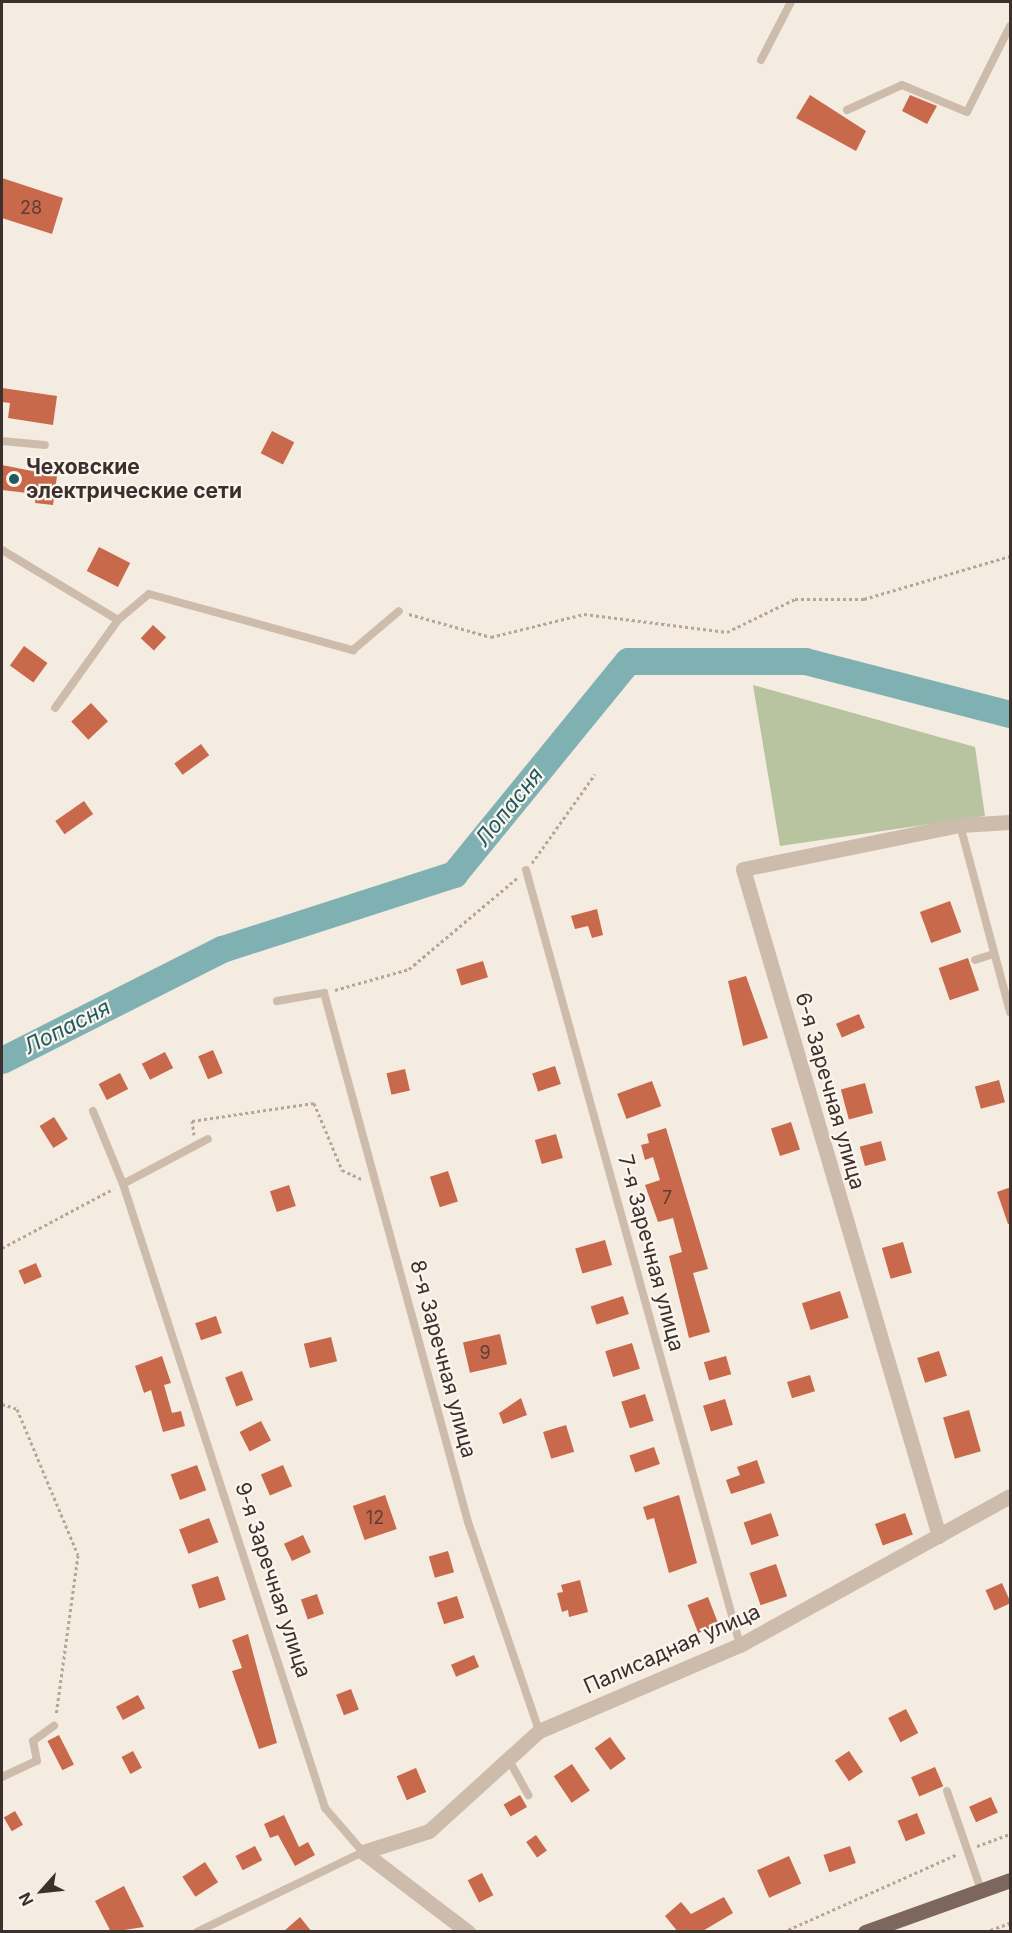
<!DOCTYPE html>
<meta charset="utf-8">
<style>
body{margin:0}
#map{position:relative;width:1012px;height:1933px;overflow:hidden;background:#f4ebe1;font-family:Inter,sans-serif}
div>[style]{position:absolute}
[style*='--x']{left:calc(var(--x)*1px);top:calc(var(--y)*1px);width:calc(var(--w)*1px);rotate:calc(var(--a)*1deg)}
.green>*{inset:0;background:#b8c4a0}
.river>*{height:27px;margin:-13.5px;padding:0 13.5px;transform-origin:13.5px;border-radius:13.5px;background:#7fb0b2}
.building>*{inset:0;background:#c8694b;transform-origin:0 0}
.path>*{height:3px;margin-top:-1.5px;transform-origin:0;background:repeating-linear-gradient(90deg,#b9a596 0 3px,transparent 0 6px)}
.lane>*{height:8px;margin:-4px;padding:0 4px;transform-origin:4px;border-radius:4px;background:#cdbbac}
.street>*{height:15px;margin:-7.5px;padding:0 7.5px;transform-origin:7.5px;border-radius:7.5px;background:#cdbbac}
.primary>*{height:15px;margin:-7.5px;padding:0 7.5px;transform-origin:7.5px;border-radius:7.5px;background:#7d675c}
.dots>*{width:16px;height:16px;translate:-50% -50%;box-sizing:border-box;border:3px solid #fbf5ee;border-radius:50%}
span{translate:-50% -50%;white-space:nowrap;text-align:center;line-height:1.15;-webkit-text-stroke:4.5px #fbf5ee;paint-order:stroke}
.number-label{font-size:18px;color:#5e3e33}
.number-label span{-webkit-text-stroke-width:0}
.poi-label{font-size:21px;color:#3b302b;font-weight:700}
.left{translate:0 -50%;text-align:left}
.street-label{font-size:21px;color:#3b302b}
.water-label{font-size:22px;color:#1f5a5e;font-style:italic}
.frame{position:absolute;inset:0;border:3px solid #3b302b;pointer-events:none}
.north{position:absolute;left:12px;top:1861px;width:60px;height:60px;-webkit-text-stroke:4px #fbf5ee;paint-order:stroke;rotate:243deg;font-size:16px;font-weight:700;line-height:24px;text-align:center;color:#3b302b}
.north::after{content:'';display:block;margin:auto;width:21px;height:27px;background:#3b302b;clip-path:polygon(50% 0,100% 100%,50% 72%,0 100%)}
</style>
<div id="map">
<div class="green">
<i style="clip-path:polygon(753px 685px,975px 747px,985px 816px,780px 846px)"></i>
</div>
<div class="river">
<i style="--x:2;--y:1060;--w:246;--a:-26.8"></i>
<i style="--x:222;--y:949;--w:244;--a:-17.9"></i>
<i style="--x:454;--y:874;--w:275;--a:-50.8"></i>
<i style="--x:628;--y:661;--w:177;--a:0"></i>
<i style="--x:805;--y:661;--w:212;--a:14.5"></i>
</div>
<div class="building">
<i style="clip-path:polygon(810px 95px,866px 131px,856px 151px,796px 118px)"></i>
<i style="clip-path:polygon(910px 95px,937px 106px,927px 124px,902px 111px)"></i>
<i style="clip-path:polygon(2px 178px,63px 198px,52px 234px,2px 218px)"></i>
<i style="clip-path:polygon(2px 388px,57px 396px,53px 425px,8px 418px,10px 403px,2px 402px)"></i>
<i style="left:272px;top:431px;width:25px;height:25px;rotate:27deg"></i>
<i style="clip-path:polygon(2px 465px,57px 476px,53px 505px,35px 503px,36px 494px,2px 490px)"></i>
<i style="left:99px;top:547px;width:35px;height:27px;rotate:27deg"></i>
<i style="left:153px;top:625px;width:18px;height:18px;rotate:43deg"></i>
<i style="left:24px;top:646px;width:29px;height:24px;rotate:36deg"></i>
<i style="left:91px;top:703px;width:25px;height:27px;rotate:47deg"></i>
<i style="left:201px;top:744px;width:14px;height:33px;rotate:54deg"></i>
<i style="left:84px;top:801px;width:16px;height:35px;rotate:55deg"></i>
<i style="left:950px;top:901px;width:33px;height:32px;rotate:70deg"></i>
<i style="clip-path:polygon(597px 909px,603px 935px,592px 938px,588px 926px,575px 929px,571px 916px)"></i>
<i style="left:968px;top:958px;width:34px;height:31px;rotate:71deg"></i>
<i style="left:483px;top:961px;width:17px;height:28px;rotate:73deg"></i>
<i style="clip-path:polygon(746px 976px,768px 1038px,743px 1046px,728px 981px)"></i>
<i style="left:859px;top:1014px;width:15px;height:25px;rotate:67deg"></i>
<i style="left:213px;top:1050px;width:25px;height:16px;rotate:67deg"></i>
<i style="left:165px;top:1052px;width:18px;height:26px;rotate:63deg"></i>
<i style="left:555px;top:1066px;width:19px;height:24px;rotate:72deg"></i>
<i style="left:405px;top:1069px;width:22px;height:19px;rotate:77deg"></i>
<i style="left:120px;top:1073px;width:18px;height:24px;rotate:63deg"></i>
<i style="left:999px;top:1080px;width:23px;height:25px;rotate:75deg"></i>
<i style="left:652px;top:1081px;width:27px;height:37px;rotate:70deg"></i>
<i style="left:865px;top:1083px;width:31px;height:25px;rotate:75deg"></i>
<i style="left:54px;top:1117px;width:26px;height:17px;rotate:58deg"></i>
<i style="left:791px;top:1122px;width:29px;height:21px;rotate:72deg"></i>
<i style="clip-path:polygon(666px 1128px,708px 1269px,693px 1273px,710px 1332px,689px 1338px,669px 1256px,682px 1252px,673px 1218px,658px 1222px,645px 1185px,660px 1180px,653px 1157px,645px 1160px,641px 1145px,649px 1143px,647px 1134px)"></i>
<i style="left:556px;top:1134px;width:25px;height:22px;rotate:74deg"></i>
<i style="left:881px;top:1141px;width:20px;height:22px;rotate:75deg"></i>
<i style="left:448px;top:1171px;width:32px;height:19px;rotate:72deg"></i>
<i style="left:289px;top:1185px;width:22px;height:20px;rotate:72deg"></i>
<i style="clip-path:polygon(1011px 1187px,1011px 1224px,1008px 1224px,997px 1192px)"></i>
<i style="left:605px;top:1240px;width:26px;height:31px;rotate:74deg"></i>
<i style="left:903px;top:1242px;width:32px;height:22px;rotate:74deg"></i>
<i style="left:36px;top:1263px;width:15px;height:19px;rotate:67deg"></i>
<i style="left:840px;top:1291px;width:28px;height:40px;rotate:72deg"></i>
<i style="left:623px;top:1296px;width:19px;height:34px;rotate:72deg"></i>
<i style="left:216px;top:1316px;width:18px;height:22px;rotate:71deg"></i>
<i style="left:500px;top:1334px;width:31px;height:38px;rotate:77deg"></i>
<i style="left:331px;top:1337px;width:25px;height:28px;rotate:76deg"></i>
<i style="left:632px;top:1343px;width:27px;height:28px;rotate:73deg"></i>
<i style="left:939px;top:1351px;width:26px;height:23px;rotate:72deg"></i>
<i style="clip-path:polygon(162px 1356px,171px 1383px,164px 1385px,172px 1413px,181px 1411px,185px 1426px,163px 1432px,151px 1390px,144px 1393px,135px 1366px)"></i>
<i style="left:726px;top:1356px;width:19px;height:23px;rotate:74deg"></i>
<i style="left:242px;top:1371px;width:31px;height:18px;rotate:69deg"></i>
<i style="left:810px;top:1375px;width:17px;height:24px;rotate:73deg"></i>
<i style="left:645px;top:1394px;width:28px;height:25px;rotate:72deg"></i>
<i style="clip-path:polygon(521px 1398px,527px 1415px,503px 1424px,499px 1413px)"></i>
<i style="left:725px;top:1399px;width:27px;height:23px;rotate:73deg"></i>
<i style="left:969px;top:1410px;width:43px;height:27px;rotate:74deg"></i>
<i style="left:261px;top:1421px;width:22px;height:24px;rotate:63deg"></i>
<i style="left:566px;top:1425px;width:28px;height:24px;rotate:73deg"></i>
<i style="left:654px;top:1447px;width:18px;height:26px;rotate:71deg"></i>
<i style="clip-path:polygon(757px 1460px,765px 1483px,731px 1494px,726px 1480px,740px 1475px,737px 1467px)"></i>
<i style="left:197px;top:1465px;width:27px;height:28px;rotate:70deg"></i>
<i style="left:283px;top:1465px;width:23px;height:24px;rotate:67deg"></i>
<i style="left:385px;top:1495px;width:36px;height:34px;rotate:71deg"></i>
<i style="clip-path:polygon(679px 1495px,697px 1563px,669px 1573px,654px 1518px,647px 1520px,643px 1507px)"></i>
<i style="left:771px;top:1513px;width:24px;height:29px;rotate:71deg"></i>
<i style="left:905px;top:1513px;width:23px;height:32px;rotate:70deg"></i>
<i style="left:209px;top:1518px;width:26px;height:32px;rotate:69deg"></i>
<i style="left:303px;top:1535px;width:19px;height:21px;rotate:65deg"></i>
<i style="left:448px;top:1551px;width:22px;height:20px;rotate:74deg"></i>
<i style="left:776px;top:1564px;width:34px;height:28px;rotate:71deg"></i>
<i style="left:218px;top:1576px;width:25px;height:28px;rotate:72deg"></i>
<i style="clip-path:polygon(580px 1580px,588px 1612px,569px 1617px,568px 1610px,562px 1612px,557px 1593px,563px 1592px,561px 1585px)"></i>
<i style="left:1002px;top:1583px;width:22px;height:18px;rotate:66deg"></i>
<i style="left:317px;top:1594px;width:21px;height:17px;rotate:71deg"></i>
<i style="left:457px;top:1596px;width:23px;height:21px;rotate:72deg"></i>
<i style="left:708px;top:1597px;width:30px;height:22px;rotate:69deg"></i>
<i style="clip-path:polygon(248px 1634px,277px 1743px,259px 1749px,232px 1671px,242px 1668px,232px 1640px)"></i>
<i style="left:474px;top:1655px;width:13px;height:25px;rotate:67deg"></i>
<i style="left:351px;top:1689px;width:22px;height:16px;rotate:69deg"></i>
<i style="left:138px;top:1695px;width:15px;height:25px;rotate:62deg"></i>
<i style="left:906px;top:1709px;width:27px;height:20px;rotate:63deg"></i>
<i style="left:59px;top:1735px;width:33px;height:13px;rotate:63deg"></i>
<i style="left:610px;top:1737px;width:27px;height:19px;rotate:54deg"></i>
<i style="left:133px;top:1751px;width:19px;height:13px;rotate:62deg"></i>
<i style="left:849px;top:1751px;width:25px;height:17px;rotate:56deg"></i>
<i style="left:572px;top:1764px;width:32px;height:22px;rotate:56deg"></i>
<i style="left:935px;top:1767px;width:21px;height:26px;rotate:67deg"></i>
<i style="left:416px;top:1768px;width:26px;height:21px;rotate:67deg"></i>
<i style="left:520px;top:1795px;width:14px;height:19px;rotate:60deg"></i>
<i style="left:991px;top:1797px;width:17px;height:24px;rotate:66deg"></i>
<i style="left:15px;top:1811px;width:16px;height:13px;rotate:60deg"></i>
<i style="left:917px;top:1813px;width:22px;height:21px;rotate:68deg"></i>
<i style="clip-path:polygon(284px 1815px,299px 1847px,308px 1842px,315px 1855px,295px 1866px,278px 1835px,270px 1838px,264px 1824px)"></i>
<i style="left:536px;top:1835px;width:19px;height:12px;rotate:55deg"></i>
<i style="left:255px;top:1846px;width:16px;height:22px;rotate:63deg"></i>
<i style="left:850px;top:1846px;width:18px;height:28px;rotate:71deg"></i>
<i style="left:789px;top:1856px;width:30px;height:35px;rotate:66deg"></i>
<i style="left:205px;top:1862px;width:24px;height:27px;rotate:57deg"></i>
<i style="left:482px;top:1873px;width:25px;height:16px;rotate:63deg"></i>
<i style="clip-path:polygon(124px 1886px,144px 1927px,111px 1932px,95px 1901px)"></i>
<i style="clip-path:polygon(724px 1897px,733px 1913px,701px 1932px,678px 1932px,665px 1916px,681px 1902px,691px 1914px)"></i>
<i style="clip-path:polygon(300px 1917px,312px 1932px,283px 1932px)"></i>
</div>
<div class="path">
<i style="--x:409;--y:614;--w:85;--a:15.7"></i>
<i style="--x:491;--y:637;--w:96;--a:-13.9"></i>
<i style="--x:584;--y:614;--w:144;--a:7.2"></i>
<i style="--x:727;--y:632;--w:76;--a:-25.9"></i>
<i style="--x:795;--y:599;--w:69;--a:0"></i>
<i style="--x:864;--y:599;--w:152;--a:-16.4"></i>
<i style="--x:532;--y:863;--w:109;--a:-54.7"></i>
<i style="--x:335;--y:990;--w:77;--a:-15.8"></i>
<i style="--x:409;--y:969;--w:141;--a:-40.1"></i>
<i style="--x:194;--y:1135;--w:14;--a:-98"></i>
<i style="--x:192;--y:1121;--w:123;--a:-8.4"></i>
<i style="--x:314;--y:1103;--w:73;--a:67.3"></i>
<i style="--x:342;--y:1170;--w:23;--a:25"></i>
<i style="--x:2;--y:1248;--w:126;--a:-28"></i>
<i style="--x:2;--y:1404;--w:16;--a:18"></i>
<i style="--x:17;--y:1409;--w:158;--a:67.3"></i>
<i style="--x:78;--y:1555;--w:162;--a:97.8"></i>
<i style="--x:977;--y:1846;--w:35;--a:-20"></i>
<i style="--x:783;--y:1932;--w:191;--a:-24.1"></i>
<i style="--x:985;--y:1932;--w:27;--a:-20"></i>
</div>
<div class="lane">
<i style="--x:761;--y:60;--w:65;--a:-62.7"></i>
<i style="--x:847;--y:110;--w:60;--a:-24.4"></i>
<i style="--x:902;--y:85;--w:70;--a:22.6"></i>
<i style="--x:967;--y:112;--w:96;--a:-63.4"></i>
<i style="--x:2;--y:441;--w:43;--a:5.3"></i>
<i style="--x:2;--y:550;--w:135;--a:31.1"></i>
<i style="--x:118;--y:620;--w:108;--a:125.6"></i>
<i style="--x:118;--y:620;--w:40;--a:-40"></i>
<i style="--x:149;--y:594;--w:212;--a:15.4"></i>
<i style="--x:353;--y:650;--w:60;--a:-40.3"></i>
<i style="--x:960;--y:825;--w:194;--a:75"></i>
<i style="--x:526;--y:870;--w:804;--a:74.56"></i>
<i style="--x:975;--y:960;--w:20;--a:-18"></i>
<i style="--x:277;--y:1001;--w:48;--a:-9.7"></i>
<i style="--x:324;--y:993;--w:548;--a:74.77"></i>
<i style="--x:468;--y:1522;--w:221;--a:71.2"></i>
<i style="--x:93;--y:1111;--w:79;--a:67.7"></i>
<i style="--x:123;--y:1184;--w:656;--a:72.06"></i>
<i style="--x:325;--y:1808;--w:58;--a:49.2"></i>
<i style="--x:363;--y:1852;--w:184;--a:154.3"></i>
<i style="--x:123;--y:1184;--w:96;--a:-27.9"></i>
<i style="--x:510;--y:1762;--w:38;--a:61"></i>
<i style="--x:2;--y:1777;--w:38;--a:-25"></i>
<i style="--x:37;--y:1761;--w:20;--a:-101"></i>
<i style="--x:33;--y:1741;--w:26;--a:-36"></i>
<i style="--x:947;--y:1791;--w:105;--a:71"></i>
</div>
<div class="street">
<i style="--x:939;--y:1536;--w:695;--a:-106.38"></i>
<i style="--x:743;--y:869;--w:221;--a:-11.5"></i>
<i style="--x:960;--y:825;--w:50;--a:-3.4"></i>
<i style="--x:363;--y:1852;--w:69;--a:-17.7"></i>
<i style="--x:429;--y:1831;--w:149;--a:-42.3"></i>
<i style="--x:539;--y:1731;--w:219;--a:-23.2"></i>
<i style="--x:740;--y:1645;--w:308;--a:-28.9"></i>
<i style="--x:363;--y:1852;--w:132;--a:37.3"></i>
</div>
<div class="primary">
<i style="--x:865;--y:1932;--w:154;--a:-19.7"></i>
</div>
<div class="dots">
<i style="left:14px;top:479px;background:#1f5a5e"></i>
</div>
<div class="number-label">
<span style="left:31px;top:208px">28</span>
<span style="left:667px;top:1198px">7</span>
<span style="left:485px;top:1353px">9</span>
<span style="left:375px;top:1518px">12</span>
</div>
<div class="poi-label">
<span class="left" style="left:26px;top:479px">Чеховские<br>электрические сети</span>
</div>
<div class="street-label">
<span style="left:830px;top:1091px;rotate:74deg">6-я Заречная улица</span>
<span style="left:651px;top:1253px;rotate:75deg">7-я Заречная улица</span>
<span style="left:443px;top:1359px;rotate:75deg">8-я Заречная улица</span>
<span style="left:273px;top:1580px;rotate:72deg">9-я Заречная улица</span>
<span style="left:672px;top:1649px;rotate:-24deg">Палисадная улица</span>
</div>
<div class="water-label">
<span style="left:509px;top:807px;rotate:-51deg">Лопасня</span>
<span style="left:67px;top:1027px;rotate:-27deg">Лопасня</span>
</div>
<div class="frame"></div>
<div class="north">N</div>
</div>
